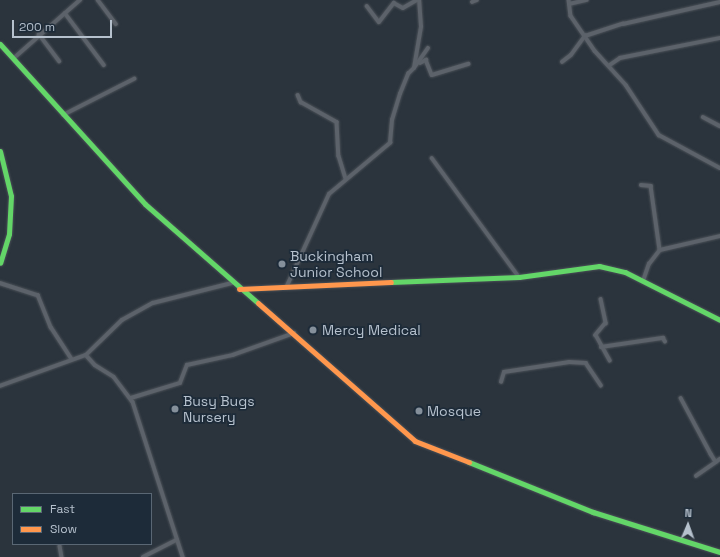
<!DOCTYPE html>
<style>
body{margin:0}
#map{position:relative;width:720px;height:557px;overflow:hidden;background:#2b343d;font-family:"Space Grotesk",sans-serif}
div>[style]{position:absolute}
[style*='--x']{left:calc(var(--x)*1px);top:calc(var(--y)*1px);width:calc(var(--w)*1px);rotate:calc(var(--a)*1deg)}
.roads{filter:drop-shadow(0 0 1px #4a5057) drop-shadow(0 0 1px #4a5057)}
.street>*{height:3.5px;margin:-1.75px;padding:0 1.75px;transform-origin:1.75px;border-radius:1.75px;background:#5c626a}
.fast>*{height:5px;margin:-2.5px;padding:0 2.5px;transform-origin:2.5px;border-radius:2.5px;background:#63d668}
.slow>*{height:5px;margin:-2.5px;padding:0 2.5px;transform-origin:2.5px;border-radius:2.5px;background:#ff974d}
.dots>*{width:11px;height:11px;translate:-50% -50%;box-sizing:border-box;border:2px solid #1d2b39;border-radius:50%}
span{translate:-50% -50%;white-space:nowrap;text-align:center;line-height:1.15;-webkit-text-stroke:3.5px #1d2b39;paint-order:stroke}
.poi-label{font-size:14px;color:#b6c1cd}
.left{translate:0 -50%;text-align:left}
.legend{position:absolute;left:12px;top:493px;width:140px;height:52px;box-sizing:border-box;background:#1d2b39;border:1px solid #5a6774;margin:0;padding:5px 7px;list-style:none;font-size:12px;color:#b6c1cd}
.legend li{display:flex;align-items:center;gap:8px;height:20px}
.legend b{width:20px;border:1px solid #5a6774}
.north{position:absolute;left:668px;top:505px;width:40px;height:40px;-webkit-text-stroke:3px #1d2b39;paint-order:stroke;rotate:2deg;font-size:11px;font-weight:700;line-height:16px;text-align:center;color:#b6c1cd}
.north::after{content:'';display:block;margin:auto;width:14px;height:18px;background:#b6c1cd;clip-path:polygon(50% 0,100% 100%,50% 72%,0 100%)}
.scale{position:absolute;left:12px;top:20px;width:100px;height:18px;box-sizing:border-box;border:2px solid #b6c1cd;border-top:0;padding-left:5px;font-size:12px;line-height:14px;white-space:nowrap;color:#b6c1cd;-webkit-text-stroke:3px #1d2b39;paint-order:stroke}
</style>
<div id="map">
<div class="roads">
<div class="street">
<i style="--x:98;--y:0;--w:30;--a:53"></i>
<i style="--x:569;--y:0;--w:16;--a:83"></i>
<i style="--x:571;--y:16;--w:42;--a:55.6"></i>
<i style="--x:595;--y:51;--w:46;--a:47.6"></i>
<i style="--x:626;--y:85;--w:60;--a:56.6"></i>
<i style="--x:659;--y:135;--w:69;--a:28.4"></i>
<i style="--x:472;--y:2;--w:5;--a:-22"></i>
<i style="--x:569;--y:4;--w:18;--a:-13"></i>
<i style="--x:367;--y:6;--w:20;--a:53"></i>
<i style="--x:379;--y:22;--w:24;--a:-52"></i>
<i style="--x:394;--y:3;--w:10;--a:29"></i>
<i style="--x:403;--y:8;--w:16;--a:-30"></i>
<i style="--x:65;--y:13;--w:65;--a:53.1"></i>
<i style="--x:39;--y:34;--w:34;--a:53"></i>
<i style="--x:14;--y:58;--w:88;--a:-41.3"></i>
<i style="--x:562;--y:62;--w:11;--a:-38"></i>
<i style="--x:571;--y:55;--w:24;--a:-54"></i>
<i style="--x:585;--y:36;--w:40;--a:-18"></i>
<i style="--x:623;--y:24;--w:99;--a:-12.8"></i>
<i style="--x:420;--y:63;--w:7;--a:-27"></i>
<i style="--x:426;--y:60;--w:16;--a:68"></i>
<i style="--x:432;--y:75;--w:38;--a:-17"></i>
<i style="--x:610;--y:65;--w:12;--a:-35"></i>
<i style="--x:620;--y:58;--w:102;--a:-11.3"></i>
<i style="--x:414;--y:68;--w:24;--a:-55"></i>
<i style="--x:298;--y:95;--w:8;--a:67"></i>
<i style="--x:301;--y:102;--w:41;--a:29.1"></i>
<i style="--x:337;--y:122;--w:34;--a:87"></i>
<i style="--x:339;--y:156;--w:24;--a:73"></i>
<i style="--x:63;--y:115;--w:80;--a:-26.9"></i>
<i style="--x:703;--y:117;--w:19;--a:28"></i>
<i style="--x:432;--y:158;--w:147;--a:53.8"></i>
<i style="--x:641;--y:185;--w:10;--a:6"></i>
<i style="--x:651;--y:186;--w:65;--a:82"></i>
<i style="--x:643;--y:281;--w:18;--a:-71"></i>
<i style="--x:649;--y:264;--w:18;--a:-52"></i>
<i style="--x:660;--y:250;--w:62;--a:-13.1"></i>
<i style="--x:0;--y:283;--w:40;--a:18"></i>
<i style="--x:38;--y:295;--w:35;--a:68"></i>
<i style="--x:51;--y:327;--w:38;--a:57"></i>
<i style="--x:286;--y:288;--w:103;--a:-65.4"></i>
<i style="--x:329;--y:194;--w:80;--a:-39.9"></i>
<i style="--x:390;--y:143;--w:23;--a:-85"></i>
<i style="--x:392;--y:120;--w:27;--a:-73"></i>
<i style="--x:400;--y:94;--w:22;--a:-68"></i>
<i style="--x:408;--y:74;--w:8;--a:-45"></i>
<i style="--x:414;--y:68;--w:42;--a:-80.3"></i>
<i style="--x:421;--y:27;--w:27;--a:-94"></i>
<i style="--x:601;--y:299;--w:25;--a:78"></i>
<i style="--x:606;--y:323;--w:16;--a:130"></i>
<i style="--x:596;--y:335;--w:29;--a:61"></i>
<i style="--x:601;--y:347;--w:63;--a:-8.3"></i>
<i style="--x:663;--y:338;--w:4;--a:56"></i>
<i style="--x:86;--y:355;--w:13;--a:48"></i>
<i style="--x:95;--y:365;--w:22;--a:32"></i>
<i style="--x:114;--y:377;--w:31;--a:53"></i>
<i style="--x:133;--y:402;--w:163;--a:72.1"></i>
<i style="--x:501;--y:382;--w:10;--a:-73"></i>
<i style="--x:504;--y:372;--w:66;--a:-8.7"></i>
<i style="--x:569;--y:362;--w:17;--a:3"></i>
<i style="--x:586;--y:363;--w:27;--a:56"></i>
<i style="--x:0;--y:386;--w:91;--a:-19.8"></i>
<i style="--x:86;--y:355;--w:50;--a:-44.2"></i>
<i style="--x:122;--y:320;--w:35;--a:-29"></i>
<i style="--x:153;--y:303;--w:81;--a:-14.2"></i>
<i style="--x:131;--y:398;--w:51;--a:-17"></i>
<i style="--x:180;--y:383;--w:19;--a:-69"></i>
<i style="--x:187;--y:365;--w:47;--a:-12.3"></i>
<i style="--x:233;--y:355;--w:65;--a:-19.8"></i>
<i style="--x:681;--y:398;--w:64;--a:61.8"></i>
<i style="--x:711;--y:454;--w:9;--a:58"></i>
<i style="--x:716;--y:462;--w:5;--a:-37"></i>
<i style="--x:696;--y:476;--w:24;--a:-35"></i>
<i style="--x:60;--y:546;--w:11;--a:80"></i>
<i style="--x:143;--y:557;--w:38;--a:-27"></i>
</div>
<div class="fast">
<i style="--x:0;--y:44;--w:216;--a:47.8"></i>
<i style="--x:145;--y:204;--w:150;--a:41.2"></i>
<i style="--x:0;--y:151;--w:46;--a:76.3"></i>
<i style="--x:11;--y:196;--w:38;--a:93"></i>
<i style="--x:9;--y:234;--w:30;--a:107"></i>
<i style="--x:391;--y:282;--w:128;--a:-2.2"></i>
<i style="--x:519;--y:277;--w:81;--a:-7.8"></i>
<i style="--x:599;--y:266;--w:27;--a:13"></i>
<i style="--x:625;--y:272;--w:106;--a:26.8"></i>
<i style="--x:469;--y:462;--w:134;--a:22"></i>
<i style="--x:593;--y:512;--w:133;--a:17.5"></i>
</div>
<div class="slow">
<i style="--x:239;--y:289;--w:152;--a:-2.6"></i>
<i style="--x:258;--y:303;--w:209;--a:41.3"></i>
<i style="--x:415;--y:441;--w:58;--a:21.3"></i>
</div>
</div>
<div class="dots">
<i style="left:282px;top:264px;background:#85909b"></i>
<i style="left:313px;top:330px;background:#85909b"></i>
<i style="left:175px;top:409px;background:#85909b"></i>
<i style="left:419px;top:411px;background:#85909b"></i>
</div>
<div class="poi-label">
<span class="left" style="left:290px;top:264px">Buckingham<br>Junior School</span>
<span class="left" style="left:322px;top:330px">Mercy Medical</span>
<span class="left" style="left:183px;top:409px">Busy Bugs<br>Nursery</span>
<span class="left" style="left:427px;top:411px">Mosque</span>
</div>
<ul class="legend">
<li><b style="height:5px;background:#63d668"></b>Fast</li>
<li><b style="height:5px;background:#ff974d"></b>Slow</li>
</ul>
<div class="north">N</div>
<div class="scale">200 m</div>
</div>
